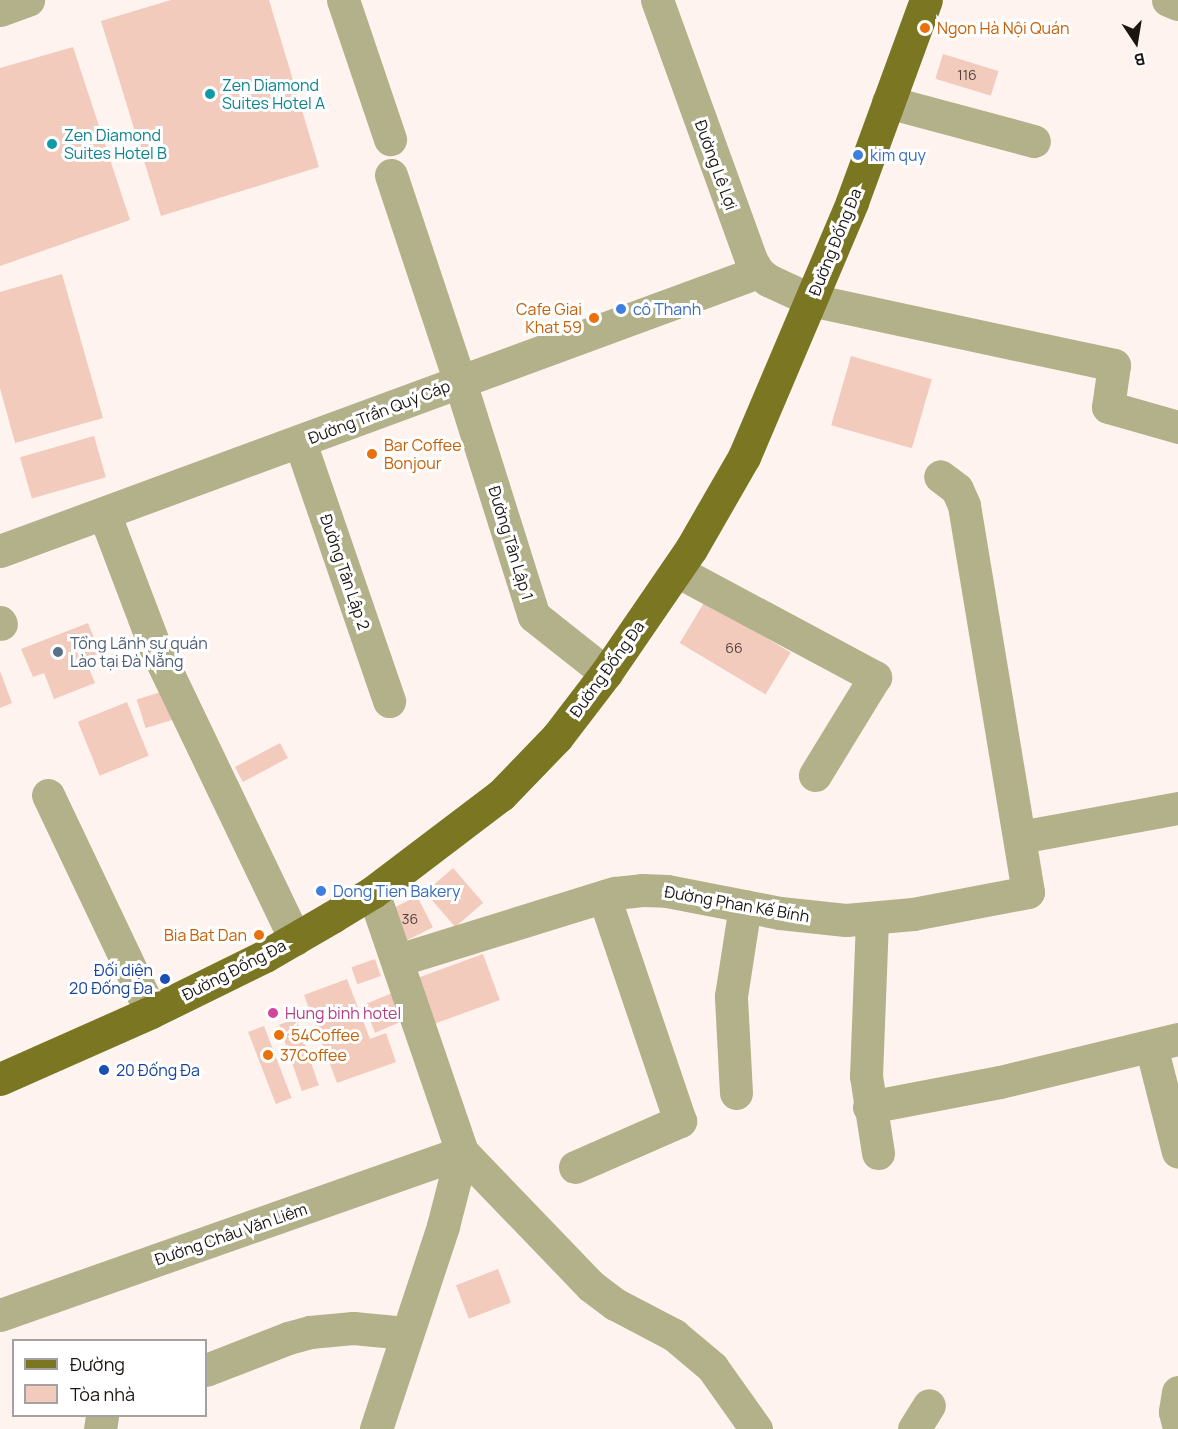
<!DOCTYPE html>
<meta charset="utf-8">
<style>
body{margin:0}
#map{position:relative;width:1178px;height:1429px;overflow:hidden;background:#fff3ef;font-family:Manrope,sans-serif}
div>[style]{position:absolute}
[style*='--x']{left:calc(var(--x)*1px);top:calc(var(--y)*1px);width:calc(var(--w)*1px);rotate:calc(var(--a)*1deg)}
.building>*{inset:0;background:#f2cbbc;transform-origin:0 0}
.minor>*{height:33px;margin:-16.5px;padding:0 16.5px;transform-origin:16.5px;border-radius:16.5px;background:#b2b189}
.major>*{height:33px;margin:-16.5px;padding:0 16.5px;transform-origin:16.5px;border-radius:16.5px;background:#7a7621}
.dots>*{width:16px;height:16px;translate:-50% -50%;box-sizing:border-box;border:3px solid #fff;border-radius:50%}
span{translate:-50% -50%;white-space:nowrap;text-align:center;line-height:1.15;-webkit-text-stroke:6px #fff;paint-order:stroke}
.number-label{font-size:14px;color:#51423c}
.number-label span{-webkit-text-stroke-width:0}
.food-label{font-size:16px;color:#c56008}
.left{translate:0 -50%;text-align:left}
.right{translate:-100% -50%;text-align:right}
.culture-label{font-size:16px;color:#0d838f}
.shop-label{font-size:16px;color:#366cbe}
.street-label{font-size:16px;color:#1b1512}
.service-label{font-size:16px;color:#4e5e75}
.transit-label{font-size:16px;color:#164399}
.hotel-label{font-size:16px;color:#b23c85}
.legend{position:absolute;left:12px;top:1339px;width:195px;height:78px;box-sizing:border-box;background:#fff;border:2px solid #a4a1a0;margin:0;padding:8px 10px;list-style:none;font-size:18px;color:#1b1512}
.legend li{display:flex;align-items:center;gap:12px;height:30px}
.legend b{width:30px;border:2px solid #a4a1a0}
.north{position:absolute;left:1106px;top:12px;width:60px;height:60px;-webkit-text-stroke:4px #fff;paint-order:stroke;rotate:168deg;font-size:16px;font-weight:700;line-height:24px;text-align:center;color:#1b1512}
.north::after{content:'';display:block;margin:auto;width:21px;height:27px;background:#1b1512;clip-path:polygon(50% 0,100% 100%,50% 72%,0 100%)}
</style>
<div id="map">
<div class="building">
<i style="clip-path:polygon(171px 0,269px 0,319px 167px,161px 216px,101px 21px)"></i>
<i style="clip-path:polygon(73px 47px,130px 220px,0 266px,0 68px)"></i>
<i style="left:943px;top:54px;width:58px;height:26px;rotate:17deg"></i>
<i style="clip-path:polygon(62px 274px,103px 418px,15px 443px,0 388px,0 292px)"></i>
<i style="left:851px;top:356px;width:84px;height:72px;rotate:16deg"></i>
<i style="left:94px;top:436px;width:43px;height:77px;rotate:74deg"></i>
<i style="left:705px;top:601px;width:100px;height:49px;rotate:31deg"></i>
<i style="clip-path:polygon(88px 623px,100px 653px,85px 659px,95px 683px,54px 699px,44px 673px,33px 677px,21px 649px)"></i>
<i style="clip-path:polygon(0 671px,12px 703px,0 708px)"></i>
<i style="left:174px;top:688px;width:30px;height:39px;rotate:73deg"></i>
<i style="left:127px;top:702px;width:58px;height:53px;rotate:68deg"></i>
<i style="left:280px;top:743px;width:17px;height:51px;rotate:62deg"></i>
<i style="left:453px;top:868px;width:46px;height:37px;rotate:49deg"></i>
<i style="left:417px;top:896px;width:35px;height:34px;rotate:63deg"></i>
<i style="left:483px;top:954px;width:49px;height:75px;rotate:70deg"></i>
<i style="left:375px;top:959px;width:18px;height:25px;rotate:71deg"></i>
<i style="clip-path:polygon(347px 979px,370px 1039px,386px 1033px,396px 1062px,337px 1083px,304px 995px)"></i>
<i style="left:392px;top:993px;width:30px;height:31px;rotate:67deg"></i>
<i style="left:296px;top:1019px;width:70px;height:18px;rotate:71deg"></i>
<i style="left:264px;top:1026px;width:77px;height:17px;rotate:69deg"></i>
<i style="left:498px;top:1269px;width:36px;height:45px;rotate:69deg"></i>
</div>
<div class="minor">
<i style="--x:343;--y:0;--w:147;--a:71.3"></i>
<i style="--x:657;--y:0;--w:276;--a:70.1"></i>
<i style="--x:751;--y:260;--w:14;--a:60"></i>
<i style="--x:758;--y:272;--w:13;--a:39"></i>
<i style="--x:768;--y:280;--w:47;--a:24.9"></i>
<i style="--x:811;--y:300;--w:310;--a:12.1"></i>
<i style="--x:1114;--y:365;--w:42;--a:98.1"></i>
<i style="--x:1108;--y:407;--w:73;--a:15.9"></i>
<i style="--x:1168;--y:0;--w:11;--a:22"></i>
<i style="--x:0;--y:10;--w:30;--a:-20"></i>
<i style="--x:888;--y:102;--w:151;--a:15"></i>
<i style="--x:391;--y:175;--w:218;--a:71.6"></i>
<i style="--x:460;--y:382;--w:245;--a:72.5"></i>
<i style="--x:534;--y:616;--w:92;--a:38.4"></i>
<i style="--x:300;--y:442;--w:274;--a:71"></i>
<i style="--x:104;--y:513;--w:143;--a:69.2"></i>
<i style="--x:155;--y:647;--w:324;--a:64.4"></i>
<i style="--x:0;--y:551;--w:808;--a:-20.21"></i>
<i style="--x:677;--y:571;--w:225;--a:28.2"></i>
<i style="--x:875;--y:677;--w:115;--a:121.5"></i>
<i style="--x:0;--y:622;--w:2;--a:63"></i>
<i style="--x:48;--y:795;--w:240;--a:64.6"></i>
<i style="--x:1020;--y:837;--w:161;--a:-10.4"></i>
<i style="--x:373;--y:892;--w:275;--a:71.1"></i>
<i style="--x:462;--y:1152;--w:186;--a:46.1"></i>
<i style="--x:591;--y:1286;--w:30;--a:37"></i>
<i style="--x:615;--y:1304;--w:67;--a:27.7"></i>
<i style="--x:674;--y:1335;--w:50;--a:40.1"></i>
<i style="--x:712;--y:1367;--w:76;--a:54.6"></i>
<i style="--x:872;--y:920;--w:156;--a:92.2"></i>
<i style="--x:866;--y:1076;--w:78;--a:81.1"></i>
<i style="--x:398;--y:960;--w:227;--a:-17.2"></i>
<i style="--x:615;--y:893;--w:27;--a:-6"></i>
<i style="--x:642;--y:890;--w:25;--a:2"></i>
<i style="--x:667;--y:891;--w:115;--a:11"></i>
<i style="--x:780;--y:913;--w:66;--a:6.1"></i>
<i style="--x:846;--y:920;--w:67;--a:-5.1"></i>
<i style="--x:913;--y:914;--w:117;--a:-10.8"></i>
<i style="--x:1028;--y:892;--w:392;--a:-99.4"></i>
<i style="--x:964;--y:505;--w:17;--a:-114"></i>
<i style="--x:957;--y:489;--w:21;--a:-143"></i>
<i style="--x:1151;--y:1046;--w:109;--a:75.7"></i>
<i style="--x:736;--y:1093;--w:97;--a:-93"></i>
<i style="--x:731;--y:996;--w:91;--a:-81.2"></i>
<i style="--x:869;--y:1107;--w:133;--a:-10.8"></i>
<i style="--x:1000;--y:1082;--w:183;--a:-13.6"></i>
<i style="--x:575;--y:1167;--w:115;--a:-23.7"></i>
<i style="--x:680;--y:1121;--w:237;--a:-108.7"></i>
<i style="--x:0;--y:1315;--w:490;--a:-19.4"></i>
<i style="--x:206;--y:1370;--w:88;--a:-21.3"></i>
<i style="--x:288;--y:1338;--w:23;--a:-15"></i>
<i style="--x:310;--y:1332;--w:43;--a:-5.3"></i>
<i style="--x:353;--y:1328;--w:53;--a:5.4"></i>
<i style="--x:1178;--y:1392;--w:20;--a:99"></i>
<i style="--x:1175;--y:1412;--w:12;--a:76"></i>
<i style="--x:100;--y:1429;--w:13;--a:-81"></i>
<i style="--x:376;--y:1429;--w:214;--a:-71.7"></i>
<i style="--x:443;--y:1226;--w:76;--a:-75.6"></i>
<i style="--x:914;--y:1429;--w:28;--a:-58"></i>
</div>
<div class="major">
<i style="--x:0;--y:1079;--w:165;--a:-23.9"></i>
<i style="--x:151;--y:1012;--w:127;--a:-26.2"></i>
<i style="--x:265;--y:956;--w:78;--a:-30.2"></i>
<i style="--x:332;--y:917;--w:48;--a:-31.4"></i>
<i style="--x:373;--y:892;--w:161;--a:-37.2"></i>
<i style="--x:501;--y:795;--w:81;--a:-46"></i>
<i style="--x:557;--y:737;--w:81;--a:-52.6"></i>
<i style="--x:606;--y:673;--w:150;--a:-55.6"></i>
<i style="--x:691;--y:549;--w:106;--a:-60.1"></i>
<i style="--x:744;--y:457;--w:277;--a:-67"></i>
<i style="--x:852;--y:202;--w:215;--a:-69.9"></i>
</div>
<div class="dots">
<i style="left:925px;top:28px;background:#e8710a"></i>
<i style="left:210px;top:94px;background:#0f9aa8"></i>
<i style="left:52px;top:144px;background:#0f9aa8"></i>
<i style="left:858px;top:155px;background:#3f7fe0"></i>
<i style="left:621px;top:309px;background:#3f7fe0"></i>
<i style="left:594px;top:318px;background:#e8710a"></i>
<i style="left:372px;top:454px;background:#e8710a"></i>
<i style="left:58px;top:652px;background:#5c6f8a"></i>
<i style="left:321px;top:891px;background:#3f7fe0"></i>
<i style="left:259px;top:935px;background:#e8710a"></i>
<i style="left:165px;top:979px;background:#1a4fb4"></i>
<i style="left:273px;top:1013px;background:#d1479c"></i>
<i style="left:279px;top:1035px;background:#e8710a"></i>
<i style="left:268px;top:1055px;background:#e8710a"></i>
<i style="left:104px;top:1070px;background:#1a4fb4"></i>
</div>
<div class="number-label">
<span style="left:967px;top:75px">116</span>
<span style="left:734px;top:648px">66</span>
<span style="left:410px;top:919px">36</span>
</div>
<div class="food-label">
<span class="left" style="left:937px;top:28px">Ngon Hà Nội Quán</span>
<span class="right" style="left:582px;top:318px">Cafe Giai<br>Khat 59</span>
<span class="left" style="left:384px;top:454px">Bar Coffee<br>Bonjour</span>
<span class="right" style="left:247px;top:935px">Bia Bat Dan</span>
<span class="left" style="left:291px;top:1035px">54Coffee</span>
<span class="left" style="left:280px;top:1055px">37Coffee</span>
</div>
<div class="culture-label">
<span class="left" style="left:222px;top:94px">Zen Diamond<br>Suites Hotel A</span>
<span class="left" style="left:64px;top:144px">Zen Diamond<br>Suites Hotel B</span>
</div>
<div class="shop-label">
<span class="left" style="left:870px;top:155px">kim quy</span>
<span class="left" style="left:633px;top:309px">cô Thanh</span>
<span class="left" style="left:333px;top:891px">Dong Tien Bakery</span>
</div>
<div class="street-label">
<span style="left:716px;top:165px;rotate:70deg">Đường Lê Lợi</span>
<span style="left:835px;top:242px;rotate:-68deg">Đường Đống Đa</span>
<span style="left:379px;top:412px;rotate:-21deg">Đường Trần Quý Cáp</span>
<span style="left:511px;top:543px;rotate:73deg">Đường Tân Lập 1</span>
<span style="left:345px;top:572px;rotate:71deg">Đường Tân Lập 2</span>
<span style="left:607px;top:669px;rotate:-54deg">Đường Đống Đa</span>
<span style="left:737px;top:904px;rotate:10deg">Đường Phan Kế Bính</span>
<span style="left:234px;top:970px;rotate:-27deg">Đường Đống Đa</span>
<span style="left:231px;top:1234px;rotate:-19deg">Đường Châu Văn Liêm</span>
</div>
<div class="service-label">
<span class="left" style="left:70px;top:652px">Tổng Lãnh sự quán<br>Lào tại Đà Nẵng</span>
</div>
<div class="transit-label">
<span class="right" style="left:153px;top:979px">Đối diện<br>20 Đống Đa</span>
<span class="left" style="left:116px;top:1070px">20 Đống Đa</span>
</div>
<div class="hotel-label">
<span class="left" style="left:285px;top:1013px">Hung binh hotel</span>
</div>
<ul class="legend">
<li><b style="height:8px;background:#7a7621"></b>Đường</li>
<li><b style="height:16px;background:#f2cbbc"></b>Tòa nhà</li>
</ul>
<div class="north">B</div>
</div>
